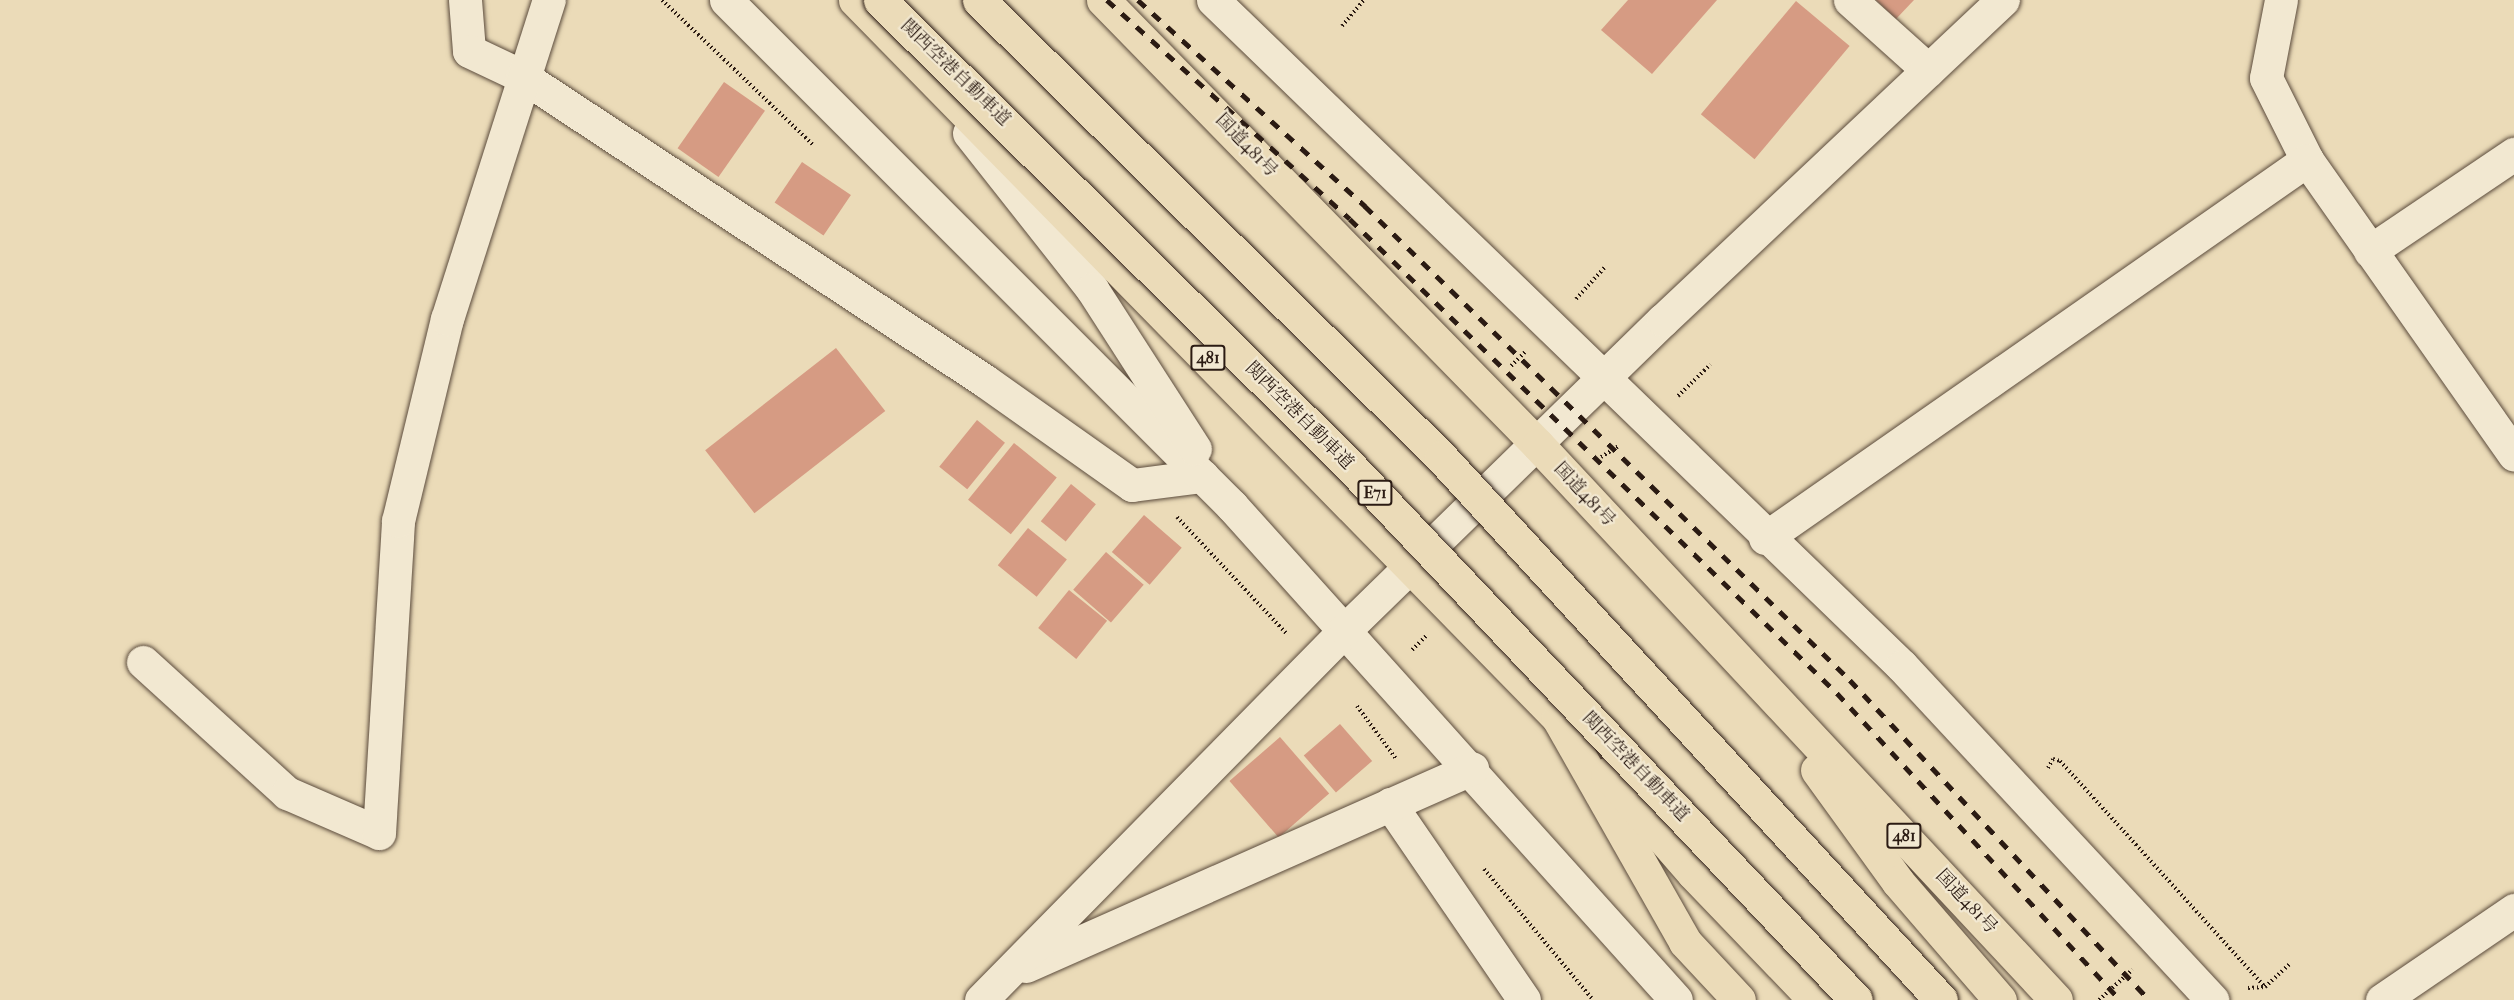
<!DOCTYPE html>
<meta charset="utf-8">
<style>
body{margin:0}
#map{position:relative;width:2514px;height:1000px;overflow:hidden;background:#ebdbb8;font-family:"IM FELL French Canon","Noto Serif JP",serif}
div>[style]{position:absolute}
[style*='--x']{left:calc(var(--x)*1px);top:calc(var(--y)*1px);width:calc(var(--w)*1px);rotate:calc(var(--a)*1deg)}
.building>*{inset:0;background:#d69b83;transform-origin:0 0}
.path>*{height:4px;margin-top:-2px;transform-origin:0;background:repeating-linear-gradient(90deg,#2b1b13 0 1.5px,transparent 0 4.5px)}
.roads{filter:drop-shadow(0 0 2px #5b4b3c) drop-shadow(0 0 2px #5b4b3c)}
.minor>*{height:33px;margin:-16.5px;padding:0 16.5px;transform-origin:16.5px;border-radius:16.5px;background:#f2e8d1}
.highway>*{height:33px;margin:-16.5px;padding:0 16.5px;transform-origin:16.5px;border-radius:16.5px;background:#ebdbb8}
.rail>*{height:4.5px;margin-top:-2.25px;transform-origin:0;background:repeating-linear-gradient(90deg,#2b1b13 0 10px,transparent 0 20px)}
.bridges{filter:drop-shadow(0 0 2px #2b1b13) drop-shadow(0 0 2px #2b1b13)}
.highway-bridge>*{height:33px;margin:-16.5px;padding:0 16.5px;transform-origin:16.5px;border-radius:16.5px;background:#ebdbb8}
span{translate:-50% -50%;white-space:nowrap;text-align:center;line-height:1.15;-webkit-text-stroke:4.5px #f2e8d1;paint-order:stroke}
.shield-label span{padding:2px 4px;background:#f2e8d1;border:2px solid;border-radius:4px;-webkit-text-stroke-width:0}
.shield-label{font-size:16px;color:#2b1b13;font-weight:700}
.street-label{font-size:18px;color:#2b1b13}
</style>
<div id="map">
<div class="building">
<i style="clip-path:polygon(1628px 0,1717px 0,1652px 74px,1601px 30px)"></i>
<i style="clip-path:polygon(1876px 0,1914px 0,1896px 19px)"></i>
<i style="left:1796px;top:1px;width:70px;height:148px;rotate:40deg"></i>
<i style="left:724px;top:82px;width:50px;height:81px;rotate:35deg"></i>
<i style="left:802px;top:162px;width:59px;height:49px;rotate:34deg"></i>
<i style="left:836px;top:348px;width:80px;height:166px;rotate:52deg"></i>
<i style="left:977px;top:420px;width:36px;height:60px;rotate:39deg"></i>
<i style="left:1014px;top:443px;width:55px;height:73px;rotate:39deg"></i>
<i style="left:1071px;top:484px;width:32px;height:48px;rotate:39deg"></i>
<i style="left:1144px;top:515px;width:50px;height:49px;rotate:41deg"></i>
<i style="left:1028px;top:528px;width:50px;height:48px;rotate:39deg"></i>
<i style="left:1106px;top:552px;width:50px;height:50px;rotate:41deg"></i>
<i style="left:1069px;top:590px;width:49px;height:49px;rotate:39deg"></i>
<i style="left:1340px;top:724px;width:49px;height:48px;rotate:49deg"></i>
<i style="left:1280px;top:737px;width:75px;height:67px;rotate:49deg"></i>
</div>
<div class="path">
<i style="--x:662;--y:0;--w:209;--a:43.8"></i>
<i style="--x:1342;--y:26;--w:34;--a:-50"></i>
<i style="--x:1576;--y:299;--w:43;--a:-47.8"></i>
<i style="--x:1511;--y:366;--w:20;--a:-45"></i>
<i style="--x:1678;--y:396;--w:45;--a:-44.1"></i>
<i style="--x:1601;--y:457;--w:22;--a:-32"></i>
<i style="--x:1177;--y:517;--w:161;--a:46.8"></i>
<i style="--x:1412;--y:650;--w:20;--a:-45"></i>
<i style="--x:1357;--y:706;--w:67;--a:53.5"></i>
<i style="--x:2048;--y:768;--w:10;--a:-61"></i>
<i style="--x:2053;--y:759;--w:7;--a:16"></i>
<i style="--x:2060;--y:761;--w:305;--a:47.8"></i>
<i style="--x:1484;--y:869;--w:170;--a:50.2"></i>
<i style="--x:2248;--y:988;--w:17;--a:-3"></i>
<i style="--x:2265;--y:987;--w:34;--a:-43"></i>
<i style="--x:2099;--y:1000;--w:45;--a:-42.3"></i>
</div>
<div class="roads">
<div class="minor">
<i style="--x:465;--y:0;--w:51;--a:85.5"></i>
<i style="--x:469;--y:51;--w:59;--a:25.3"></i>
<i style="--x:522;--y:76;--w:554;--a:33.37"></i>
<i style="--x:985;--y:381;--w:180;--a:35.3"></i>
<i style="--x:1132;--y:485;--w:71;--a:-7.3"></i>
<i style="--x:726;--y:0;--w:716;--a:45"></i>
<i style="--x:1232;--y:506;--w:664;--a:48.05"></i>
<i style="--x:1213;--y:0;--w:958;--a:44.03"></i>
<i style="--x:1902;--y:666;--w:456;--a:47.1"></i>
<i style="--x:1850;--y:0;--w:105;--a:41.9"></i>
<i style="--x:2281;--y:0;--w:79;--a:100.9"></i>
<i style="--x:2266;--y:78;--w:92;--a:63.4"></i>
<i style="--x:969;--y:133;--w:199;--a:51.7"></i>
<i style="--x:1092;--y:289;--w:190;--a:57.2"></i>
<i style="--x:2370;--y:251;--w:174;--a:-34"></i>
<i style="--x:1765;--y:538;--w:661;--a:-34.89"></i>
<i style="--x:2307;--y:160;--w:360;--a:54.9"></i>
<i style="--x:143;--y:662;--w:195;--a:42.3"></i>
<i style="--x:287;--y:793;--w:100;--a:23.5"></i>
<i style="--x:379;--y:833;--w:313;--a:-86.5"></i>
<i style="--x:398;--y:521;--w:208;--a:-76.4"></i>
<i style="--x:447;--y:319;--w:335;--a:-72.3"></i>
<i style="--x:1390;--y:804;--w:237;--a:55.6"></i>
<i style="--x:1026;--y:966;--w:488;--a:-23.9"></i>
<i style="--x:981;--y:1000;--w:520;--a:-45.47"></i>
<i style="--x:1346;--y:629;--w:443;--a:-44.3"></i>
<i style="--x:1663;--y:320;--w:467;--a:-43.3"></i>
<i style="--x:2382;--y:1000;--w:160;--a:-34.3"></i>
</div>
<div class="highway">
<i style="--x:855;--y:0;--w:1005;--a:45.6"></i>
<i style="--x:1558;--y:718;--w:257;--a:60.4"></i>
<i style="--x:1685;--y:942;--w:79;--a:47"></i>
<i style="--x:1103;--y:0;--w:622;--a:45.65"></i>
<i style="--x:1538;--y:445;--w:759;--a:46.97"></i>
<i style="--x:1817;--y:770;--w:138;--a:54.1"></i>
<i style="--x:1898;--y:882;--w:156;--a:49.2"></i>
<i style="--x:1607;--y:774;--w:131;--a:49"></i>
<i style="--x:1693;--y:873;--w:176;--a:46.2"></i>
</div>
</div>
<div class="rail">
<i style="--x:1107;--y:0;--w:327;--a:42"></i>
<i style="--x:1350;--y:219;--w:680;--a:44.22"></i>
<i style="--x:1837;--y:693;--w:418;--a:47.3"></i>
<i style="--x:1138;--y:0;--w:307;--a:42.2"></i>
<i style="--x:1365;--y:206;--w:678;--a:44.34"></i>
<i style="--x:1850;--y:680;--w:438;--a:46.9"></i>
</div>
<div class="bridges">
<div class="highway-bridge">
<i style="--x:880;--y:0;--w:659;--a:44.75"></i>
<i style="--x:1348;--y:464;--w:738;--a:46.54"></i>
<i style="--x:979;--y:0;--w:650;--a:44.69"></i>
<i style="--x:1441;--y:457;--w:738;--a:47.36"></i>
</div>
</div>
<div class="shield-label">
<span style="left:1208px;top:358px">481</span>
<span style="left:1375px;top:493px">E71</span>
<span style="left:1904px;top:836px">481</span>
</div>
<div class="street-label">
<span style="left:955px;top:73px;rotate:44deg">関西空港自動車道</span>
<span style="left:1246px;top:146px;rotate:46deg">国道481号</span>
<span style="left:1299px;top:416px;rotate:45deg">関西空港自動車道</span>
<span style="left:1584px;top:495px;rotate:47deg">国道481号</span>
<span style="left:1635px;top:767px;rotate:46deg">関西空港自動車道</span>
<span style="left:1966px;top:902px;rotate:47deg">国道481号</span>
</div>
</div>
